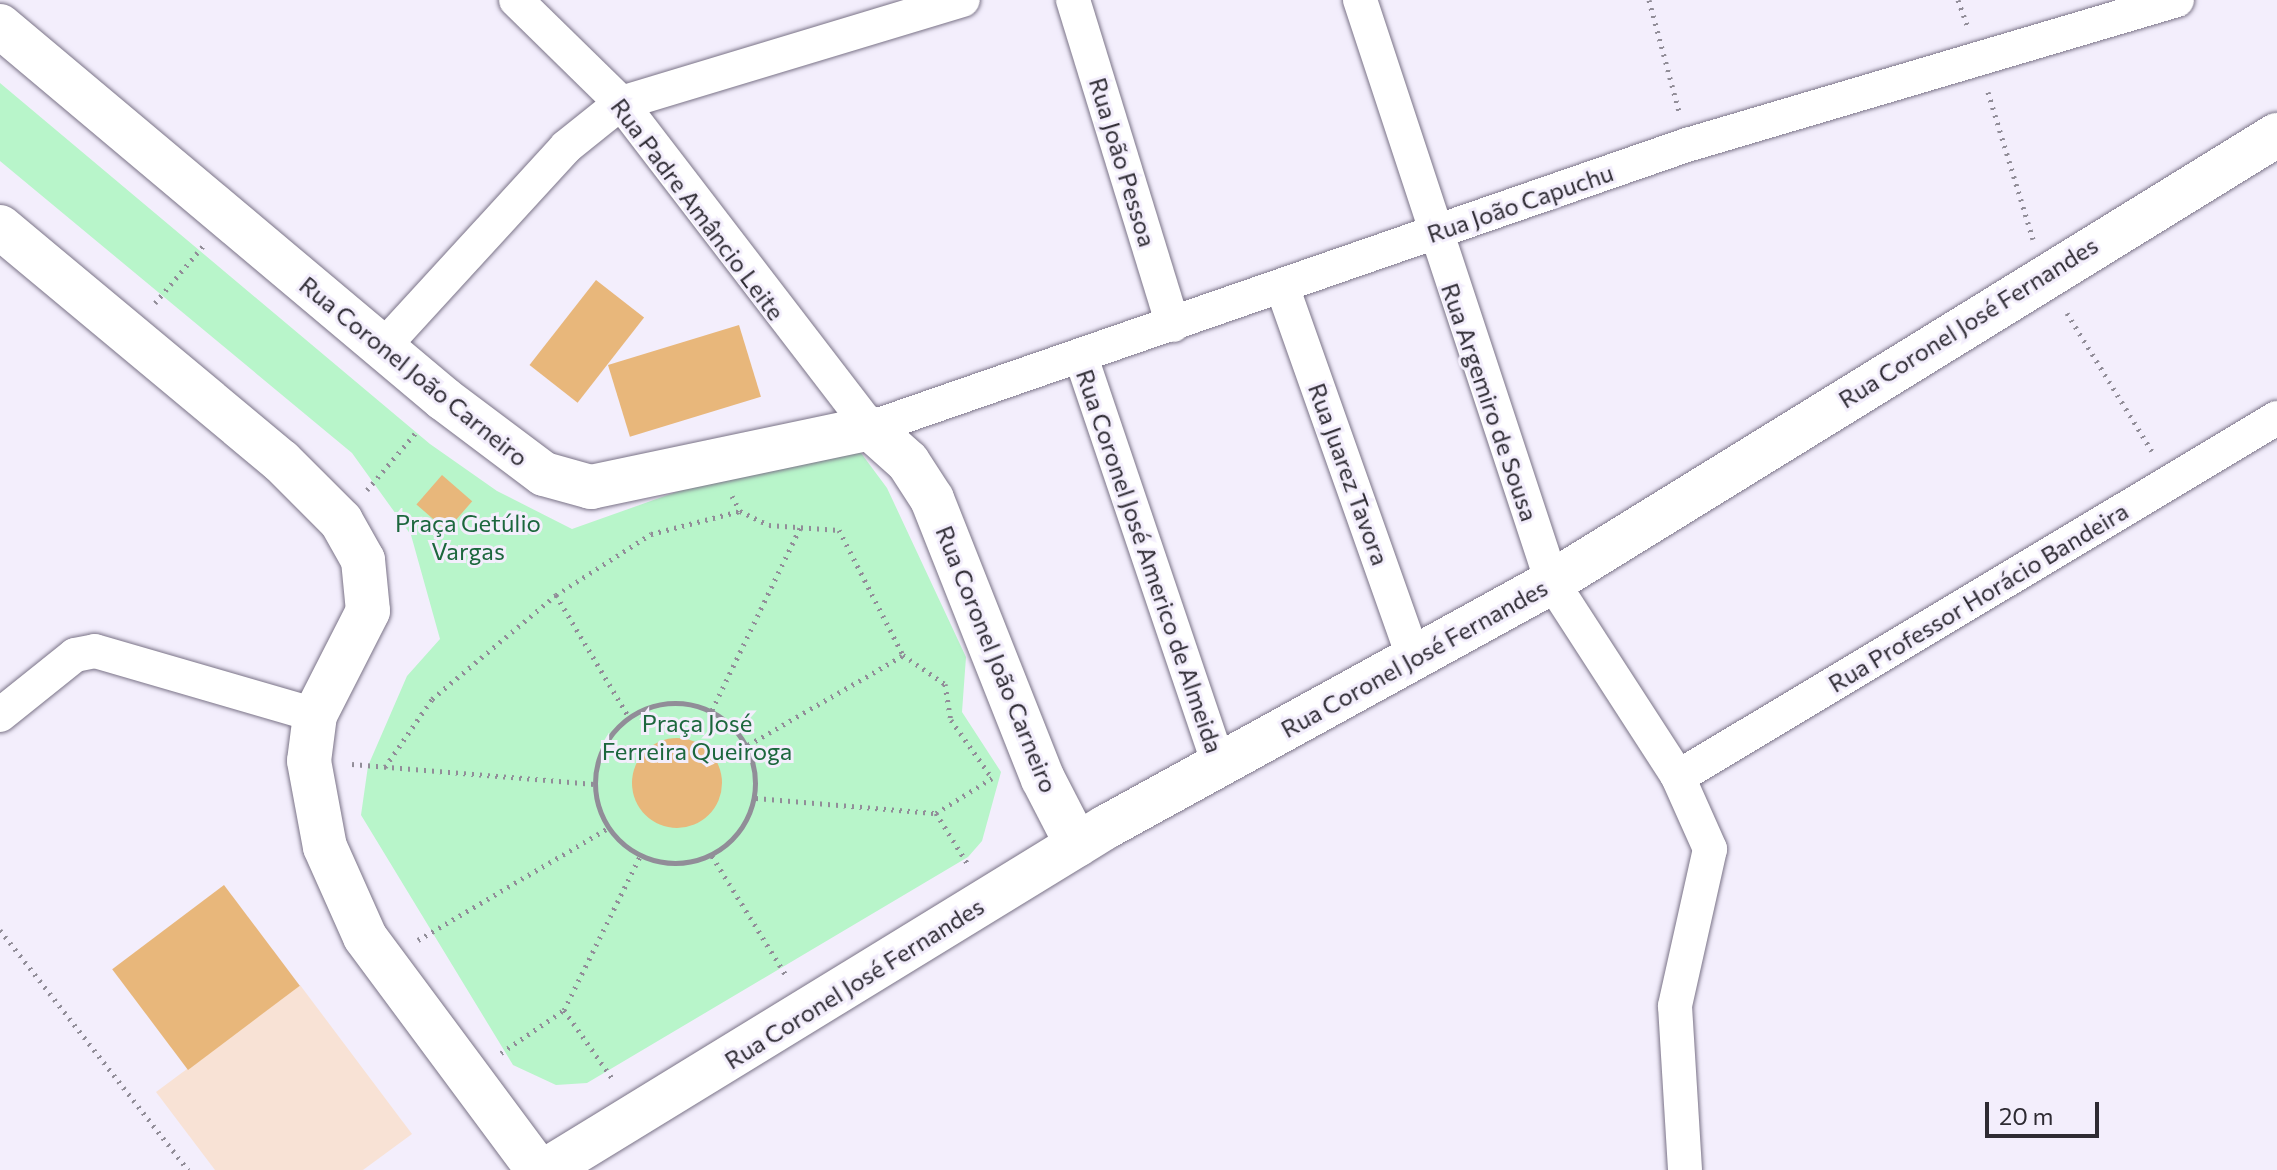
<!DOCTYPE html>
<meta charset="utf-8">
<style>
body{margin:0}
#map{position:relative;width:2277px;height:1170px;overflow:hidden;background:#f3eefc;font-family:Commissioner,sans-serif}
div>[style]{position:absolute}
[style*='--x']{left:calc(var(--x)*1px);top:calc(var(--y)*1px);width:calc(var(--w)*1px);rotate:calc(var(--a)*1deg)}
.education>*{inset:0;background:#f8e2d5}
.green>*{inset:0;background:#b8f5ca}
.building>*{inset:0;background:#e8b77b;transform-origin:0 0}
.round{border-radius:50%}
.path>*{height:5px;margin-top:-2.5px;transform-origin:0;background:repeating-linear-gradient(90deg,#918d98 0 2px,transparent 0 8px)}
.path>.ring{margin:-2.5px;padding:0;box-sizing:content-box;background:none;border:5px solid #918d98;border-radius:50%}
.roads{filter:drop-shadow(0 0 2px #7a7387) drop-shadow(0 0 2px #7a7387)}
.street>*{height:34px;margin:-17px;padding:0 17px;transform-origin:17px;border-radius:17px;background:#fff}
.secondary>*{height:44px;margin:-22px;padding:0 22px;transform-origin:22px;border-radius:22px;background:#fff}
span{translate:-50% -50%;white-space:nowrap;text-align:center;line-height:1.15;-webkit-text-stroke:6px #f3eefc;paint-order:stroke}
.street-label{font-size:24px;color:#2e2b33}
.park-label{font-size:24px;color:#1c673d}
.scale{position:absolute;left:1985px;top:1102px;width:114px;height:36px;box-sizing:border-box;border:4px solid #2e2b33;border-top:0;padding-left:10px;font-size:24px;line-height:28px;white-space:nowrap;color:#2e2b33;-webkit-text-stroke:6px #f3eefc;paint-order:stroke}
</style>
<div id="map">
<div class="education">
<i style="clip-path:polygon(300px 985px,412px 1134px,363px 1170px,215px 1170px,156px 1092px)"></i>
</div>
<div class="green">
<i style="clip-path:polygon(0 83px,430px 444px,497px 491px,572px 529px,817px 442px,861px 453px,887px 488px,966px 657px,962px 712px,1001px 772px,982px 841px,968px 857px,587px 1083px,556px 1085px,513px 1065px,361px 815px,368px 766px,407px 676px,440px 639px,411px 535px,352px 453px,0 161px)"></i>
</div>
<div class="building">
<i style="left:596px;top:280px;width:61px;height:108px;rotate:38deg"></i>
<i style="left:739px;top:325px;width:75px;height:137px;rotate:73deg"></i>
<i style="left:442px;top:475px;width:40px;height:39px;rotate:41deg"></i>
<i class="round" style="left:632px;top:738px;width:90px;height:90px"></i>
<i style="left:224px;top:885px;width:126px;height:140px;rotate:53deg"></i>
</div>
<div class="path">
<i style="--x:1649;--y:0;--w:115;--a:74.9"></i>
<i style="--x:1958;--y:0;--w:27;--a:70"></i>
<i style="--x:1988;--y:92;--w:154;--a:73"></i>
<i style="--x:155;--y:303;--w:75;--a:-49.9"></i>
<i style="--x:2067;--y:313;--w:162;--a:58.4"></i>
<i style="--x:367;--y:490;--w:77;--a:-49.7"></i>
<i style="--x:732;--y:496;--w:17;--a:62"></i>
<i style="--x:740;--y:511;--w:32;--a:26"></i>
<i style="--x:769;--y:525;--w:70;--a:4.1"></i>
<i style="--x:839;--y:530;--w:140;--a:62.9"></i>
<i style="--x:903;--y:655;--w:51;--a:34.6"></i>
<i style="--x:945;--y:684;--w:36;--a:81"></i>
<i style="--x:951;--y:720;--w:71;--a:54.7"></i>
<i style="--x:556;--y:595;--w:141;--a:59.2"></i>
<i class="ring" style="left:595px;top:703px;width:155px;height:155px"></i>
<i style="--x:712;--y:710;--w:204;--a:-64.2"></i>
<i style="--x:748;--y:745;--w:178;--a:-30"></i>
<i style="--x:352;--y:764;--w:243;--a:4.7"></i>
<i style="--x:385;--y:767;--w:83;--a:-55.3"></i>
<i style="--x:432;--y:699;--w:162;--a:-40"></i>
<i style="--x:556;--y:595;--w:113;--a:-32.7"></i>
<i style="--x:651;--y:534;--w:92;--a:-14.5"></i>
<i style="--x:756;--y:798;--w:181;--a:4.8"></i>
<i style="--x:936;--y:813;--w:66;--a:-32"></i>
<i style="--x:936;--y:813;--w:62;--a:58.1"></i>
<i style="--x:712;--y:856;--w:142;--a:58.2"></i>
<i style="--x:0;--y:930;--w:305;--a:51.9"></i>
<i style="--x:418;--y:940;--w:221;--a:-30.5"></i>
<i style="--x:564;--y:1010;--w:87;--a:54.8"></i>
<i style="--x:501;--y:1053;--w:76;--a:-34.3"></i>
<i style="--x:564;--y:1010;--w:172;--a:-63.7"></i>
</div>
<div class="roads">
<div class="street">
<i style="--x:516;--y:0;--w:147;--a:44.4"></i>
<i style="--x:621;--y:103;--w:409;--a:52.5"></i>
<i style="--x:870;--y:428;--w:865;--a:-19.11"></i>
<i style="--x:1687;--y:145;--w:511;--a:-16.48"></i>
<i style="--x:1073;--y:0;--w:340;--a:72.9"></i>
<i style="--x:1360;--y:0;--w:613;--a:71.74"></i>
<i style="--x:1552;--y:582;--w:232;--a:57.1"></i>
<i style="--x:1678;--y:777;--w:79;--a:66"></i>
<i style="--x:1710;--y:849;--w:161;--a:102.6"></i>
<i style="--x:1675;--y:1006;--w:164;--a:86.5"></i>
<i style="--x:1283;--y:289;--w:392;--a:70.5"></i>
<i style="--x:382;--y:348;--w:273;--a:-47.5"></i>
<i style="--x:566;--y:147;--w:70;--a:-38.7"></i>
<i style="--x:621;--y:103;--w:357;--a:-16.8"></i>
<i style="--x:1081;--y:357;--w:431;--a:71.3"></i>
<i style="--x:0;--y:715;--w:96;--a:-38.7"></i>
<i style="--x:75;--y:655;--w:20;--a:-11"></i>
<i style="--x:95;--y:651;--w:229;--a:16.2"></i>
<i style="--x:1678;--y:777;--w:698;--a:-30.94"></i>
</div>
<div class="secondary">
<i style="--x:0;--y:26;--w:580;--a:40.03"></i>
<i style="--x:444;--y:399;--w:125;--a:36.9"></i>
<i style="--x:544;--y:474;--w:49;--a:15.5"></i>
<i style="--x:591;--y:487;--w:285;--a:-11.9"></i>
<i style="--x:870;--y:428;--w:51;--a:41.8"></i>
<i style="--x:908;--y:462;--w:44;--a:57"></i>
<i style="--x:932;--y:499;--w:301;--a:68.4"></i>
<i style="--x:1043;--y:779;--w:74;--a:62.7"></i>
<i style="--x:0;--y:227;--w:366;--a:39.8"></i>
<i style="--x:281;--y:461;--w:85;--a:45"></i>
<i style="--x:341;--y:521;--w:45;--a:60.6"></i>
<i style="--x:363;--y:560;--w:51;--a:84.4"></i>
<i style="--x:368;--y:611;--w:117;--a:117"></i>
<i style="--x:315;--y:715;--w:46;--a:97.4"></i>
<i style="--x:309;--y:761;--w:87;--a:79.5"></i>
<i style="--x:325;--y:847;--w:98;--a:66"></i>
<i style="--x:365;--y:937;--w:290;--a:53.4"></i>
<i style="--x:546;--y:1170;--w:657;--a:-31.49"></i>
<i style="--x:1106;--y:827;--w:509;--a:-28.78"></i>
<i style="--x:1552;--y:582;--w:852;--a:-31.66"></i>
</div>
</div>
<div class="street-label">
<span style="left:1123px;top:162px;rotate:73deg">Rua João Pessoa</span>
<span style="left:1520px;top:203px;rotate:-19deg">Rua João Capuchu</span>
<span style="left:698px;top:209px;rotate:53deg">Rua Padre Amâncio Leite</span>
<span style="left:1968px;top:322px;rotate:-32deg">Rua Coronel José Fernandes</span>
<span style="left:414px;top:371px;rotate:39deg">Rua Coronel João Carneiro</span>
<span style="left:1490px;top:402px;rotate:71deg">Rua Argemiro de Sousa</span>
<span style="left:1349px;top:474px;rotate:70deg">Rua Juarez Tavora</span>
<span style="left:1150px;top:561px;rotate:71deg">Rua Coronel José Americo de Almeida</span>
<span style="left:1978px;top:597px;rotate:-31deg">Rua Professor Horácio Bandeira</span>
<span style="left:1414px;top:658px;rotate:-29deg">Rua Coronel José Fernandes</span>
<span style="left:997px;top:659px;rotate:68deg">Rua Coronel João Carneiro</span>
<span style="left:854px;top:983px;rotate:-32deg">Rua Coronel José Fernandes</span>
</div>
<div class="park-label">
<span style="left:468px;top:537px">Praça Getúlio<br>Vargas</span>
<span style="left:697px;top:737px">Praça José<br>Ferreira Queiroga</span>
</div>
<div class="scale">20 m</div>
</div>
